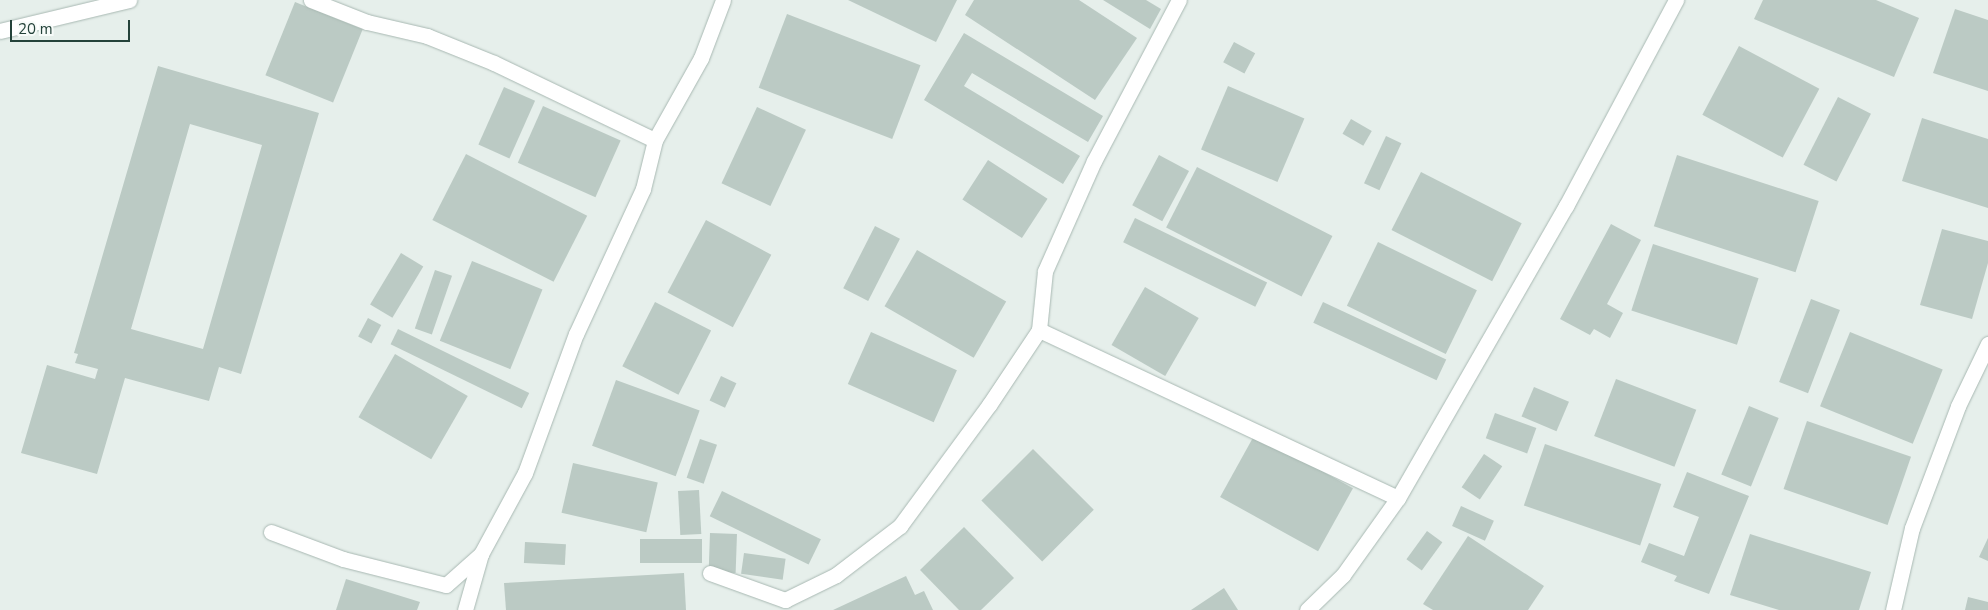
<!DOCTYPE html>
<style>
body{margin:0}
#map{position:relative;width:1988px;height:610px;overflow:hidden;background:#e6efeb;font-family:"Nunito Sans",sans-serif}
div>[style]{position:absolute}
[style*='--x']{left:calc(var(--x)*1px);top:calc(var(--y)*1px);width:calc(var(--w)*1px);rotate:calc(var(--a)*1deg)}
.building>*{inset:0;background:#bbcac4;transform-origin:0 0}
.roads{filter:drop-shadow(0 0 1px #a8b8b2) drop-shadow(0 0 1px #a8b8b2)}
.minor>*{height:15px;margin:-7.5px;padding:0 7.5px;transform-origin:7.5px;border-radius:7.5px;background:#fff}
span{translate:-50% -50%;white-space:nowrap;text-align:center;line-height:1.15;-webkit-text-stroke:4.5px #f7fbf9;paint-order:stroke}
.scale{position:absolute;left:10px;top:20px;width:120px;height:22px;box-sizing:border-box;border:2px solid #24423a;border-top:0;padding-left:6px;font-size:15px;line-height:18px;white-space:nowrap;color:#24423a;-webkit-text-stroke:4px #f7fbf9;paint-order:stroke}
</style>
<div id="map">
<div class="building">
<i style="clip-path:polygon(848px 0,957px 0,936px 42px)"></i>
<i style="clip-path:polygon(974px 0,1079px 0,1137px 38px,1095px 100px,965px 15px)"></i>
<i style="clip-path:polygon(1103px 0,1146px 0,1161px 9px,1150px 29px)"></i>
<i style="clip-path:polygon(1763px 0,1876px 0,1919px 18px,1894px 77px,1754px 19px)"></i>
<i style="left:295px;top:2px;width:73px;height:79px;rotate:22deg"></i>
<i style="clip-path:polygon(1955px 9px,1988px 20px,1988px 91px,1933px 73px)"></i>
<i style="left:787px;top:14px;width:143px;height:79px;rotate:21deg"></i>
<i style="clip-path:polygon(964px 33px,1103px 116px,1088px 142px,972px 73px,964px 86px,1080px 156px,1063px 184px,924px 100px)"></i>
<i style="left:1234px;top:42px;width:24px;height:23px;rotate:28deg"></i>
<i style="left:1739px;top:46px;width:91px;height:78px;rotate:28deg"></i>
<i style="clip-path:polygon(evenodd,158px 66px,319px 113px,241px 374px,219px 367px,209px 401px,125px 378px,97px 474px,21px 453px,47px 365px,95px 379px,98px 369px,75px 363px,78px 354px,74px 353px,158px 66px,190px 124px,262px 145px,203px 349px,131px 329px,190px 124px)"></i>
<i style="left:1228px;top:86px;width:83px;height:69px;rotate:23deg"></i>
<i style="left:504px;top:87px;width:34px;height:63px;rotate:24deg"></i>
<i style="left:1838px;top:97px;width:37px;height:76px;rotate:27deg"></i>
<i style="left:543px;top:106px;width:85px;height:62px;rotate:24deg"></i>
<i style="left:757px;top:107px;width:54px;height:84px;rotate:25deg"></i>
<i style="clip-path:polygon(1922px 118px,1988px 139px,1988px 208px,1902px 181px)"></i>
<i style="left:1351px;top:119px;width:24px;height:17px;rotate:30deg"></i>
<i style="left:1386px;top:136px;width:17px;height:52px;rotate:25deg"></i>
<i style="left:466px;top:154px;width:136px;height:74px;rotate:27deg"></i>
<i style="left:1159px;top:155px;width:34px;height:57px;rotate:28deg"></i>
<i style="left:1677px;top:155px;width:149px;height:75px;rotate:18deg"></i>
<i style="left:988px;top:160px;width:71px;height:47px;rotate:33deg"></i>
<i style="left:1197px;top:167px;width:152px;height:68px;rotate:27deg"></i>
<i style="left:1421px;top:172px;width:113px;height:65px;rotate:27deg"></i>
<i style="left:1135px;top:218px;width:147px;height:27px;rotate:26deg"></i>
<i style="left:706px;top:220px;width:74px;height:82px;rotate:28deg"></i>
<i style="clip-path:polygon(1611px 224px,1641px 240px,1607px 304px,1623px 313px,1610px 338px,1594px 329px,1590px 335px,1560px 319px)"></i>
<i style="left:875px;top:226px;width:28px;height:70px;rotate:27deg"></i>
<i style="clip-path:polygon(1942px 229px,1988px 241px,1988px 263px,1972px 319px,1920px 305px)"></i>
<i style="left:1378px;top:242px;width:110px;height:71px;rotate:26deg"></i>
<i style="left:1653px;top:244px;width:111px;height:70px;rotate:18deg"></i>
<i style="left:917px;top:250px;width:103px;height:65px;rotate:30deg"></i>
<i style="left:401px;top:253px;width:26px;height:60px;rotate:31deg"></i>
<i style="left:472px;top:261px;width:76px;height:86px;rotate:22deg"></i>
<i style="left:435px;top:270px;width:18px;height:62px;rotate:19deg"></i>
<i style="left:1145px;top:287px;width:62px;height:67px;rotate:30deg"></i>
<i style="left:1811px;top:299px;width:31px;height:89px;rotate:21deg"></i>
<i style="left:655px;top:302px;width:63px;height:72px;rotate:27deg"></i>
<i style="left:1323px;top:302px;width:136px;height:23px;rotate:25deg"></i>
<i style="left:368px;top:318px;width:15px;height:21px;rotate:28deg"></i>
<i style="left:398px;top:329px;width:146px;height:17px;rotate:26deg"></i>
<i style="left:871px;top:332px;width:94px;height:57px;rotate:24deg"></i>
<i style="left:1850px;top:332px;width:100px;height:80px;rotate:22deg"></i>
<i style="left:395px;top:354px;width:84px;height:73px;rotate:30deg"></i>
<i style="left:721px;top:376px;width:17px;height:27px;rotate:25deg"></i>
<i style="left:1616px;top:379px;width:86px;height:61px;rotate:21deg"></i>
<i style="left:616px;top:380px;width:89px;height:70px;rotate:20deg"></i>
<i style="left:1534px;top:387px;width:38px;height:32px;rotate:23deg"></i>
<i style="left:1749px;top:406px;width:32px;height:74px;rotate:22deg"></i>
<i style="left:1495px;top:413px;width:44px;height:27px;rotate:20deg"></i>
<i style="left:1807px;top:421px;width:110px;height:72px;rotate:19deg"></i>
<i style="left:1255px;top:434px;width:112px;height:72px;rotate:29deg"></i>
<i style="left:700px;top:439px;width:18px;height:41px;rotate:19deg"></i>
<i style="left:1545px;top:444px;width:123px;height:65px;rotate:19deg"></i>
<i style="left:1033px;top:449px;width:86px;height:73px;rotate:45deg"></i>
<i style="left:1484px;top:454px;width:22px;height:40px;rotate:34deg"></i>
<i style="left:573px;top:463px;width:87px;height:51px;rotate:13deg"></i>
<i style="clip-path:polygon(1687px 472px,1749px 496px,1709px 594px,1674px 581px,1677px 576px,1641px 562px,1649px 543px,1684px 556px,1699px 517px,1673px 507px)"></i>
<i style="left:699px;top:490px;width:44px;height:21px;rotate:87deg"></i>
<i style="left:722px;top:491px;width:110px;height:28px;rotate:26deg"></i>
<i style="left:1461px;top:506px;width:36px;height:22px;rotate:24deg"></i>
<i style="clip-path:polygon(964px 527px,1014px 578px,981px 610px,959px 610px,920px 570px)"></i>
<i style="left:1427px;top:531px;width:19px;height:35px;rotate:36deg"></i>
<i style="left:710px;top:533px;width:27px;height:39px;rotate:2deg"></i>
<i style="clip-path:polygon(1750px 534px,1871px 572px,1859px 610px,1779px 610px,1730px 595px)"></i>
<i style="clip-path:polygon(1468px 536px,1544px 586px,1528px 610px,1433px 610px,1423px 604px)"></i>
<i style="clip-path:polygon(1988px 538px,1988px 561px,1979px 557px)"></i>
<i style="left:702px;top:539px;width:24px;height:62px;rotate:90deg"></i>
<i style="left:525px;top:542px;width:41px;height:21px;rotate:3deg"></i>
<i style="left:744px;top:553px;width:42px;height:21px;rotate:8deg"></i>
<i style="clip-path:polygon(684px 573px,686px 610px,506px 610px,504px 583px)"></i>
<i style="clip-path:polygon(906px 576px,915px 595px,924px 591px,933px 610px,833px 610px)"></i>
<i style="clip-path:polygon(346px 579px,420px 602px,417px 610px,336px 610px)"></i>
<i style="clip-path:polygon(1224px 588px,1238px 610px,1191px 610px)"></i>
<i style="clip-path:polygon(1968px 597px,1988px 602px,1988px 610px,1965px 610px)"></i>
</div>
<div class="roads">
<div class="minor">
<i style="--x:311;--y:0;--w:60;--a:21.4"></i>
<i style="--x:367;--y:22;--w:62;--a:13.1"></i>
<i style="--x:427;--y:36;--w:72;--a:21.9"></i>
<i style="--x:494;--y:63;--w:178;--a:25.6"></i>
<i style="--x:0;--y:31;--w:133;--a:-13.5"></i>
<i style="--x:1039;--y:330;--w:396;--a:25.1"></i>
<i style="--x:271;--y:532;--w:77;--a:20.6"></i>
<i style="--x:343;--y:559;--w:106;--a:14.2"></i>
<i style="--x:446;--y:585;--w:47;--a:-41.5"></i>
<i style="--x:481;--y:554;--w:92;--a:-61.5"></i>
<i style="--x:525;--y:473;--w:148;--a:-69.9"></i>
<i style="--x:576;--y:334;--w:160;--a:-65.2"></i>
<i style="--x:643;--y:189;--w:50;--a:-76.2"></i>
<i style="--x:655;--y:140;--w:94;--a:-60.7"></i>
<i style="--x:701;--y:58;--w:62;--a:-69.2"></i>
<i style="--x:710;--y:573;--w:80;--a:19.8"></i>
<i style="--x:785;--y:600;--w:57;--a:-26.1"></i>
<i style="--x:836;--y:575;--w:81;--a:-37.4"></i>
<i style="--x:900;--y:526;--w:150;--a:-53.7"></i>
<i style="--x:989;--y:405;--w:90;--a:-56.3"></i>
<i style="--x:1039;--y:330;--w:59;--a:-84.2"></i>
<i style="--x:1045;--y:271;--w:120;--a:-66"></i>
<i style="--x:1094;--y:161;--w:182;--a:-62.2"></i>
<i style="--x:465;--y:610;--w:58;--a:-74.1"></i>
<i style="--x:1307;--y:610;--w:50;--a:-44.2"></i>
<i style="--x:1343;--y:575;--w:95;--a:-54.5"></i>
<i style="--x:1398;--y:498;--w:337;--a:-60.1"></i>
<i style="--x:1566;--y:206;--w:234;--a:-61.9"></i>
<i style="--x:1893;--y:610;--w:84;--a:-77"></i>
<i style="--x:1912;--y:528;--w:130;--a:-69.3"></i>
<i style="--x:1958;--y:406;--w:69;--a:-64.2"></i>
</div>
</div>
<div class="scale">20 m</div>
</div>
